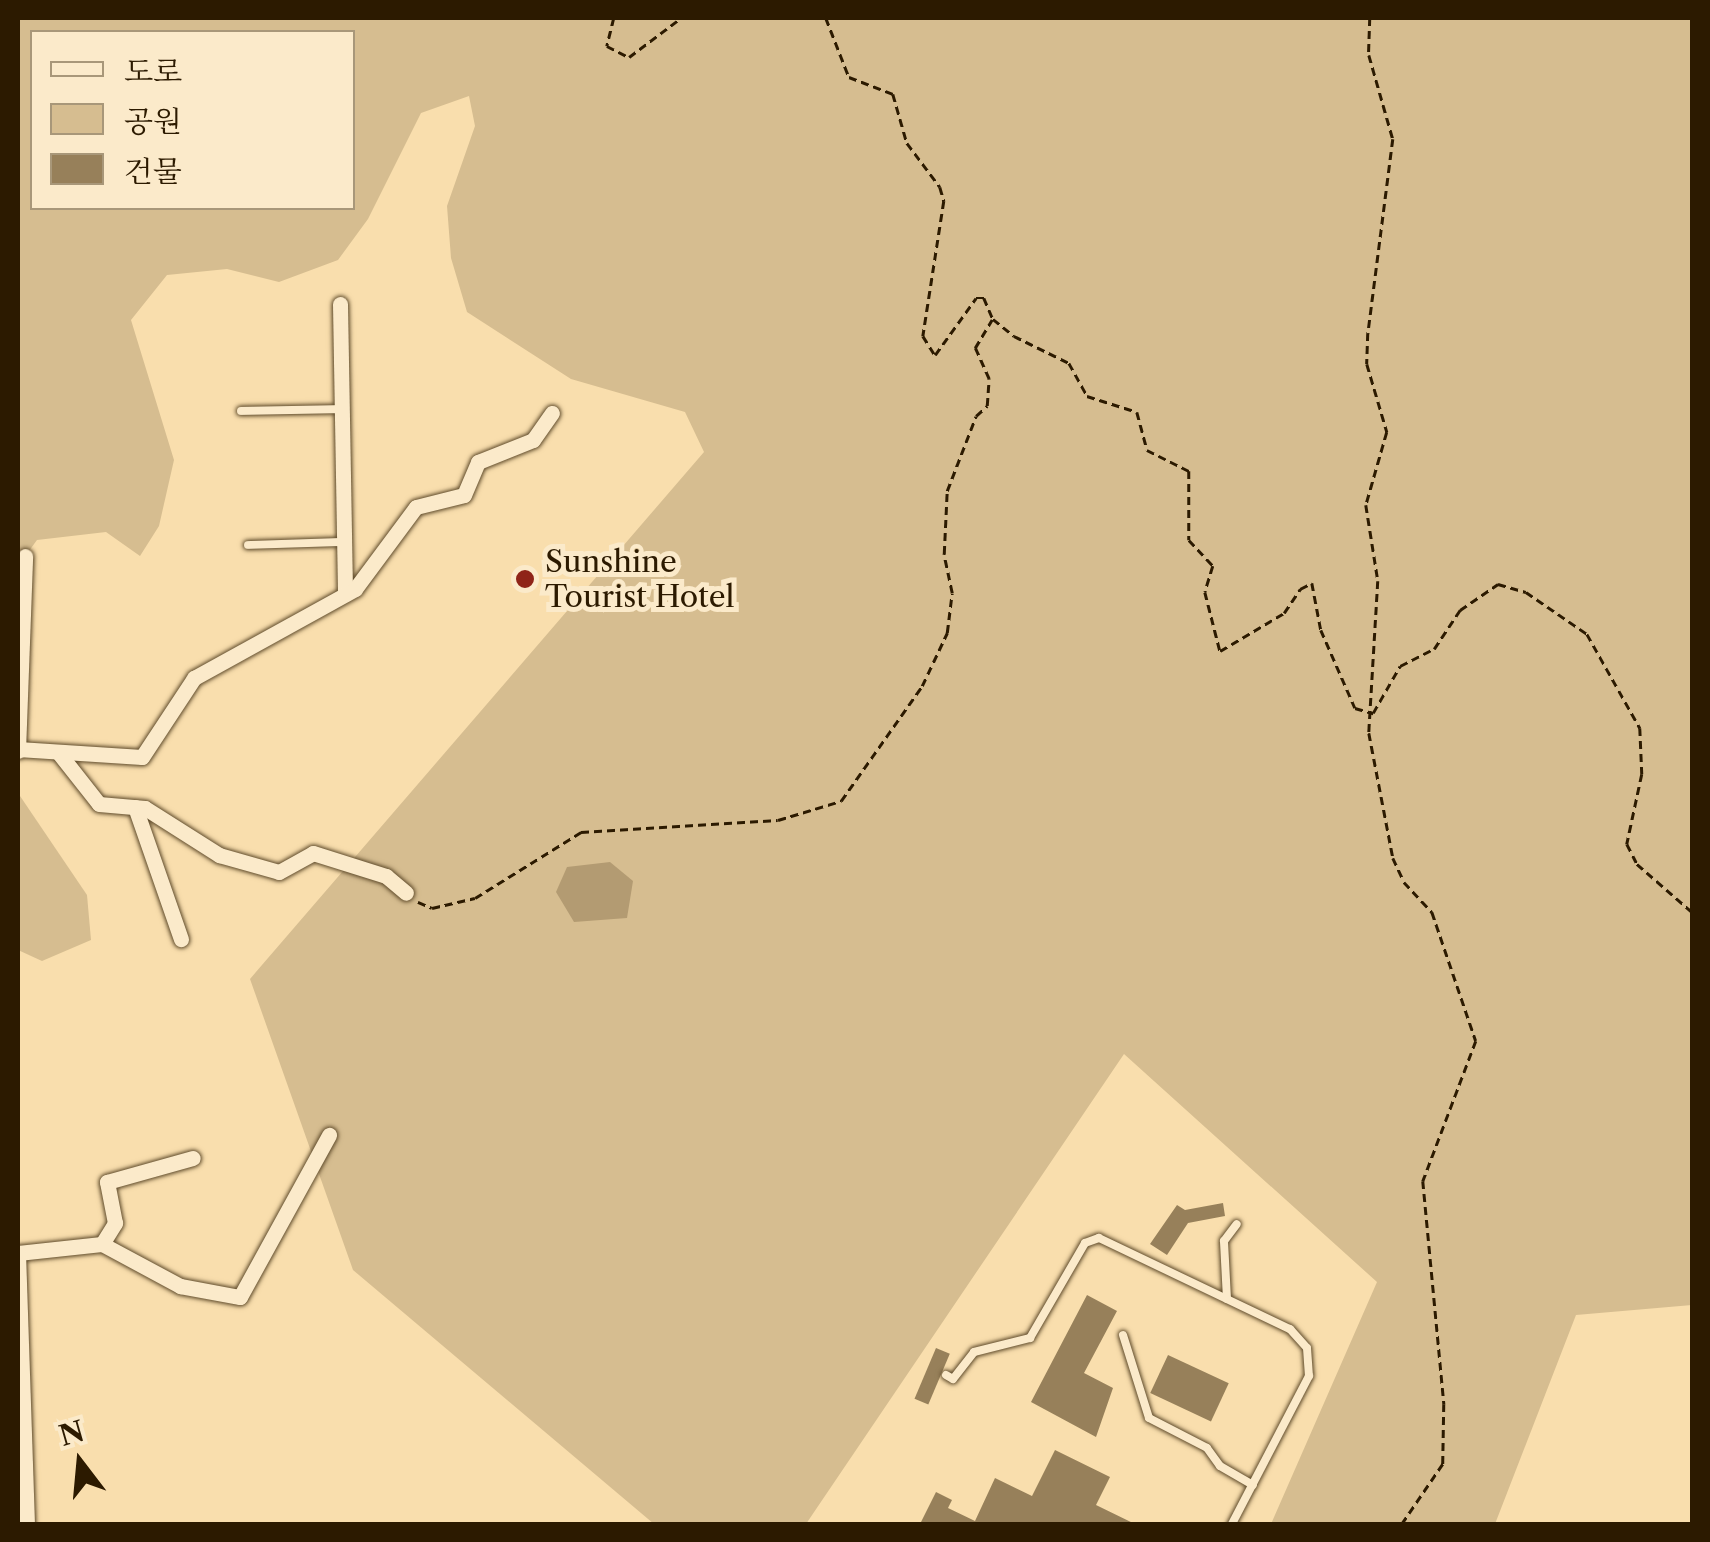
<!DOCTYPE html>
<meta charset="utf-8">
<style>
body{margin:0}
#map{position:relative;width:1710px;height:1542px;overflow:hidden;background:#f9dead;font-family:"Libre Caslon Text","Noto Serif KR",serif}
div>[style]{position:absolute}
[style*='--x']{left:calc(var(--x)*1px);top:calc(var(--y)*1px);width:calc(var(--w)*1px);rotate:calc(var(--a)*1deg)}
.green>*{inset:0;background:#d6bd90}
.water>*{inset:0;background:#b39b72}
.building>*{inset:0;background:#97805a;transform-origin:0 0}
.path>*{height:2.5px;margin-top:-1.25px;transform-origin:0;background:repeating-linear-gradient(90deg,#2c1a00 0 8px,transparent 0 13px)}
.roads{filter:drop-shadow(0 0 2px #5f4b2b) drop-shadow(0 0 2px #5f4b2b)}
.lane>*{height:8px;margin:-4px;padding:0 4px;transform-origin:4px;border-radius:4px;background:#fbeaca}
.street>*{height:15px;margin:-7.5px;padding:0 7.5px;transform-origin:7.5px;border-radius:7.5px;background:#fbeaca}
.dots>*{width:28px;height:28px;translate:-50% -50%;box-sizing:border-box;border:5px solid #fbeaca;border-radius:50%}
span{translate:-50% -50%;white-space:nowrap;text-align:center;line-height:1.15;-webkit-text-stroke:10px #fbeaca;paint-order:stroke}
.poi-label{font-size:30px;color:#2c1a00}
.left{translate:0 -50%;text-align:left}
.frame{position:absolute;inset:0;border:20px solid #2c1a00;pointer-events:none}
.legend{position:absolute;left:30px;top:30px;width:325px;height:180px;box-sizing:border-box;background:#fbeaca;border:2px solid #a89779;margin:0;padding:12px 18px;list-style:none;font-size:30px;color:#2c1a00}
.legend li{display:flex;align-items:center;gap:20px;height:50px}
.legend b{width:50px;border:2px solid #a89779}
.north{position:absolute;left:30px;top:1412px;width:100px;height:100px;-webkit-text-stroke:8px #fbeaca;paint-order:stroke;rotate:344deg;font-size:28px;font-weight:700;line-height:40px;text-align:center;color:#2c1a00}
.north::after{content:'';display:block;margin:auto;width:35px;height:45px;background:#2c1a00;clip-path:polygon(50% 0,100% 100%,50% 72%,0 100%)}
</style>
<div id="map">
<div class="green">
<i style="clip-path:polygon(evenodd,18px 18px,1692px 18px,1692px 1305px,1576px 1315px,1495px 1524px,1271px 1524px,1377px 1282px,1124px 1054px,806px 1524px,654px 1524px,353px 1270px,250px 979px,704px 452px,685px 412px,571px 379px,467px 312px,451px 258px,447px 206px,475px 126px,469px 96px,421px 113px,368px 219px,338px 260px,279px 282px,227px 269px,167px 275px,131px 320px,174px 460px,159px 526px,140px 556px,106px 532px,37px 540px,18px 566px,18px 18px,32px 32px,352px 32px,352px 208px,32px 208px,32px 32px)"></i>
<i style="clip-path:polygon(18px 793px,87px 895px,91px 940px,42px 961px,18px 950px)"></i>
</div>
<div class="water">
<i style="clip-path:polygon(610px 862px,633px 881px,627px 918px,574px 922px,556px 892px,567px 867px)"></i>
</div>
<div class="building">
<i style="clip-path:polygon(1223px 1203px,1225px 1216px,1188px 1223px,1167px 1255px,1150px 1244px,1177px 1205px,1185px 1210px)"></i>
<i style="clip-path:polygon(1087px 1295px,1117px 1311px,1084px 1373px,1113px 1388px,1096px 1437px,1031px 1402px)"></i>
<i style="left:936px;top:1348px;width:15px;height:55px;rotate:23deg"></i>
<i style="left:1168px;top:1355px;width:67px;height:42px;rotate:25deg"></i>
<i style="clip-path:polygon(1055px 1450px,1110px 1477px,1096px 1505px,1135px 1524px,920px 1524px,936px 1492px,952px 1500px,948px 1508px,975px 1521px,995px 1478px,1032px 1496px)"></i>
</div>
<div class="path">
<i style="--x:614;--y:18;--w:29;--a:104"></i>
<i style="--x:607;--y:46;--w:25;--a:27"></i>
<i style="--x:629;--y:57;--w:65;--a:-36.9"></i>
<i style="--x:826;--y:18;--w:63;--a:68.7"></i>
<i style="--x:849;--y:77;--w:47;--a:21.1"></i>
<i style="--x:893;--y:94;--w:51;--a:74.1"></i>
<i style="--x:907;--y:143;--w:55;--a:53.1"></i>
<i style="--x:940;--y:187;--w:15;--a:74"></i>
<i style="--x:944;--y:201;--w:137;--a:98.8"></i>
<i style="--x:923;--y:336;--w:22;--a:58"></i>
<i style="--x:935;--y:355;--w:70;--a:-54.3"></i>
<i style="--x:976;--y:298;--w:8;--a:0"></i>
<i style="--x:984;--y:298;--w:23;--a:67"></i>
<i style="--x:993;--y:319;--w:27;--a:39"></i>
<i style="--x:1014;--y:336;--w:61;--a:26.1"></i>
<i style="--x:1069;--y:363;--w:38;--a:61"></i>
<i style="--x:1087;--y:396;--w:52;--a:17.7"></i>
<i style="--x:1137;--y:412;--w:39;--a:75"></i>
<i style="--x:1147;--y:450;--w:47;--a:26.6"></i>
<i style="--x:1189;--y:471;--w:69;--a:90"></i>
<i style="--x:1189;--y:540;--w:35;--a:47"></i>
<i style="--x:1213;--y:566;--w:27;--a:107"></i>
<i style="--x:1205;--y:592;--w:61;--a:75.7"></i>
<i style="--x:1220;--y:651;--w:74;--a:-30.7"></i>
<i style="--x:1284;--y:613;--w:29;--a:-56"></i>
<i style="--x:1300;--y:589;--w:13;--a:-27"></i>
<i style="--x:1312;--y:583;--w:48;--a:79.2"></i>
<i style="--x:1321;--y:630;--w:85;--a:66.4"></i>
<i style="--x:1355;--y:708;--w:19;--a:16"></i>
<i style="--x:1373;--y:713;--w:54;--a:-60.1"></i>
<i style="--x:1400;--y:666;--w:38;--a:-27"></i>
<i style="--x:1434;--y:649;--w:47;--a:-56.3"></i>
<i style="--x:1460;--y:610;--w:46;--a:-34.4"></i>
<i style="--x:1498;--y:584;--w:29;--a:16"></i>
<i style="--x:1526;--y:592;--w:74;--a:34.5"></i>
<i style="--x:1587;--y:634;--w:108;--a:60.6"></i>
<i style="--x:1640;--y:728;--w:46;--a:87.5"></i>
<i style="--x:1642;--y:774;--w:72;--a:102.1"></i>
<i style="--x:1627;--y:844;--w:22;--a:63"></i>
<i style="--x:1637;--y:864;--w:73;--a:41.1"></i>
<i style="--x:1370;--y:18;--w:37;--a:92"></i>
<i style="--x:1369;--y:55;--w:87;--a:74.1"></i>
<i style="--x:1393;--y:139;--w:196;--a:97.3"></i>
<i style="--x:1368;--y:333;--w:31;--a:92"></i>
<i style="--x:1367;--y:364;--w:71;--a:73.6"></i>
<i style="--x:1387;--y:432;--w:76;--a:106"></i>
<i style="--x:1366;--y:505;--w:77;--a:81"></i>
<i style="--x:1378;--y:581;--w:152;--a:93.4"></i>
<i style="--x:1369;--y:733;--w:127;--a:79.1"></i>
<i style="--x:1393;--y:858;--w:26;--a:65"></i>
<i style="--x:1404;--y:882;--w:41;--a:47"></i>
<i style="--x:1432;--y:912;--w:136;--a:71.2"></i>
<i style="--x:1476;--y:1041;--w:150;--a:110.7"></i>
<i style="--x:1423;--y:1181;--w:224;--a:84.6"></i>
<i style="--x:1444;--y:1404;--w:60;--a:91"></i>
<i style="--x:1443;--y:1464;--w:73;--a:124.3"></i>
<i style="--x:418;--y:902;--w:15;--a:23"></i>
<i style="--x:432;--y:908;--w:44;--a:-13.1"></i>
<i style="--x:475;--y:898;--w:125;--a:-31.9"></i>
<i style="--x:581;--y:832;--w:197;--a:-3.5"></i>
<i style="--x:778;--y:820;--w:66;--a:-16.8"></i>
<i style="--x:841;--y:801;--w:141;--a:-54.8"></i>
<i style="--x:922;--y:686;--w:59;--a:-64.7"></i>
<i style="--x:947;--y:633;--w:40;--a:-82.9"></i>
<i style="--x:952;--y:593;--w:40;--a:-102"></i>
<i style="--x:944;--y:554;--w:63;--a:-87.3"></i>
<i style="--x:947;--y:491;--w:80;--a:-68.9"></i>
<i style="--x:976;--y:416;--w:15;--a:-42"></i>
<i style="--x:987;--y:406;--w:27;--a:-86"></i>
<i style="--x:989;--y:379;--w:34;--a:-114"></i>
<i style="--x:975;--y:348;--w:33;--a:-59"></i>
</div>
<div class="roads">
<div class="lane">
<i style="--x:241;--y:411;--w:101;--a:-1.1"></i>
<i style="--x:248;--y:545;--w:96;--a:-1.8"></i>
<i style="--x:1227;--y:1299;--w:58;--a:-93"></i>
<i style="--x:1224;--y:1241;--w:21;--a:-53"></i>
<i style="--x:1123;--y:1335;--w:87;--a:72.6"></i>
<i style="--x:1149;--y:1418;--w:65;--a:27.3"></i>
<i style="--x:1207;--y:1448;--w:22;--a:54"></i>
<i style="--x:1220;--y:1466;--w:38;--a:30"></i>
<i style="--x:946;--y:1375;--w:8;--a:30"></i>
<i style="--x:953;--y:1379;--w:34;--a:-52"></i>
<i style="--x:974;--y:1352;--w:58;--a:-14"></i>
<i style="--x:1030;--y:1338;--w:110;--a:-59.9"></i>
<i style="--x:1085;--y:1243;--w:15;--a:-20"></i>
<i style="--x:1099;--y:1238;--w:212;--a:25.5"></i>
<i style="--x:1290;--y:1329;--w:25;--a:48"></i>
<i style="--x:1307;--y:1348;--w:28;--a:86"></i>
<i style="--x:1309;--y:1376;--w:167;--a:117.5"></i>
</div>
<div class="street">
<i style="--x:340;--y:304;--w:290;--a:89"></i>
<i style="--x:18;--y:749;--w:124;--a:3.7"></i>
<i style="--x:142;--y:757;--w:95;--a:-56.6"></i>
<i style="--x:194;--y:678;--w:184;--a:-28.9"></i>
<i style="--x:355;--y:589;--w:102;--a:-53.4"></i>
<i style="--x:416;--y:507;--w:49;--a:-14"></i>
<i style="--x:464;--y:495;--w:36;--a:-67"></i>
<i style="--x:478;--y:462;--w:59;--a:-21.8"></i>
<i style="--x:533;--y:440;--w:33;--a:-55"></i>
<i style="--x:18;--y:751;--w:195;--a:-87.9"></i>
<i style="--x:58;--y:752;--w:66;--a:51.7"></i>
<i style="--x:99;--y:804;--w:46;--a:5"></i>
<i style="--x:145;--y:808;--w:88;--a:32.4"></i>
<i style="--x:219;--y:855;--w:62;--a:15.8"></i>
<i style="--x:279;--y:872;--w:39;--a:-29"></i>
<i style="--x:313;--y:853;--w:77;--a:17.5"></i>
<i style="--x:386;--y:876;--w:26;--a:40"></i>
<i style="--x:135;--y:807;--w:140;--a:70.8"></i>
<i style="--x:102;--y:1244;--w:25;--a:-58"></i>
<i style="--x:115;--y:1223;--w:42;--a:-101"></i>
<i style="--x:107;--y:1182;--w:89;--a:-15.6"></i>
<i style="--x:18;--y:1253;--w:84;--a:-6.1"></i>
<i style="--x:102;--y:1244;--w:89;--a:28.3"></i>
<i style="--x:180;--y:1286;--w:61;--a:10.4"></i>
<i style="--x:240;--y:1297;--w:185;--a:-61.2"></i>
<i style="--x:18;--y:1253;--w:271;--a:88.1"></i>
</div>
</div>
<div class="dots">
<i style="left:525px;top:579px;background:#8f2418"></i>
</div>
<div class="poi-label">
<span class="left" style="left:545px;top:579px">Sunshine<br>Tourist Hotel</span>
</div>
<div class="frame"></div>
<ul class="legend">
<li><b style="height:12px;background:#fbeaca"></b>도로</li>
<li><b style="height:28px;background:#d6bd90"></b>공원</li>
<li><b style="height:28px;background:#97805a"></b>건물</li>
</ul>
<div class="north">N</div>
</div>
